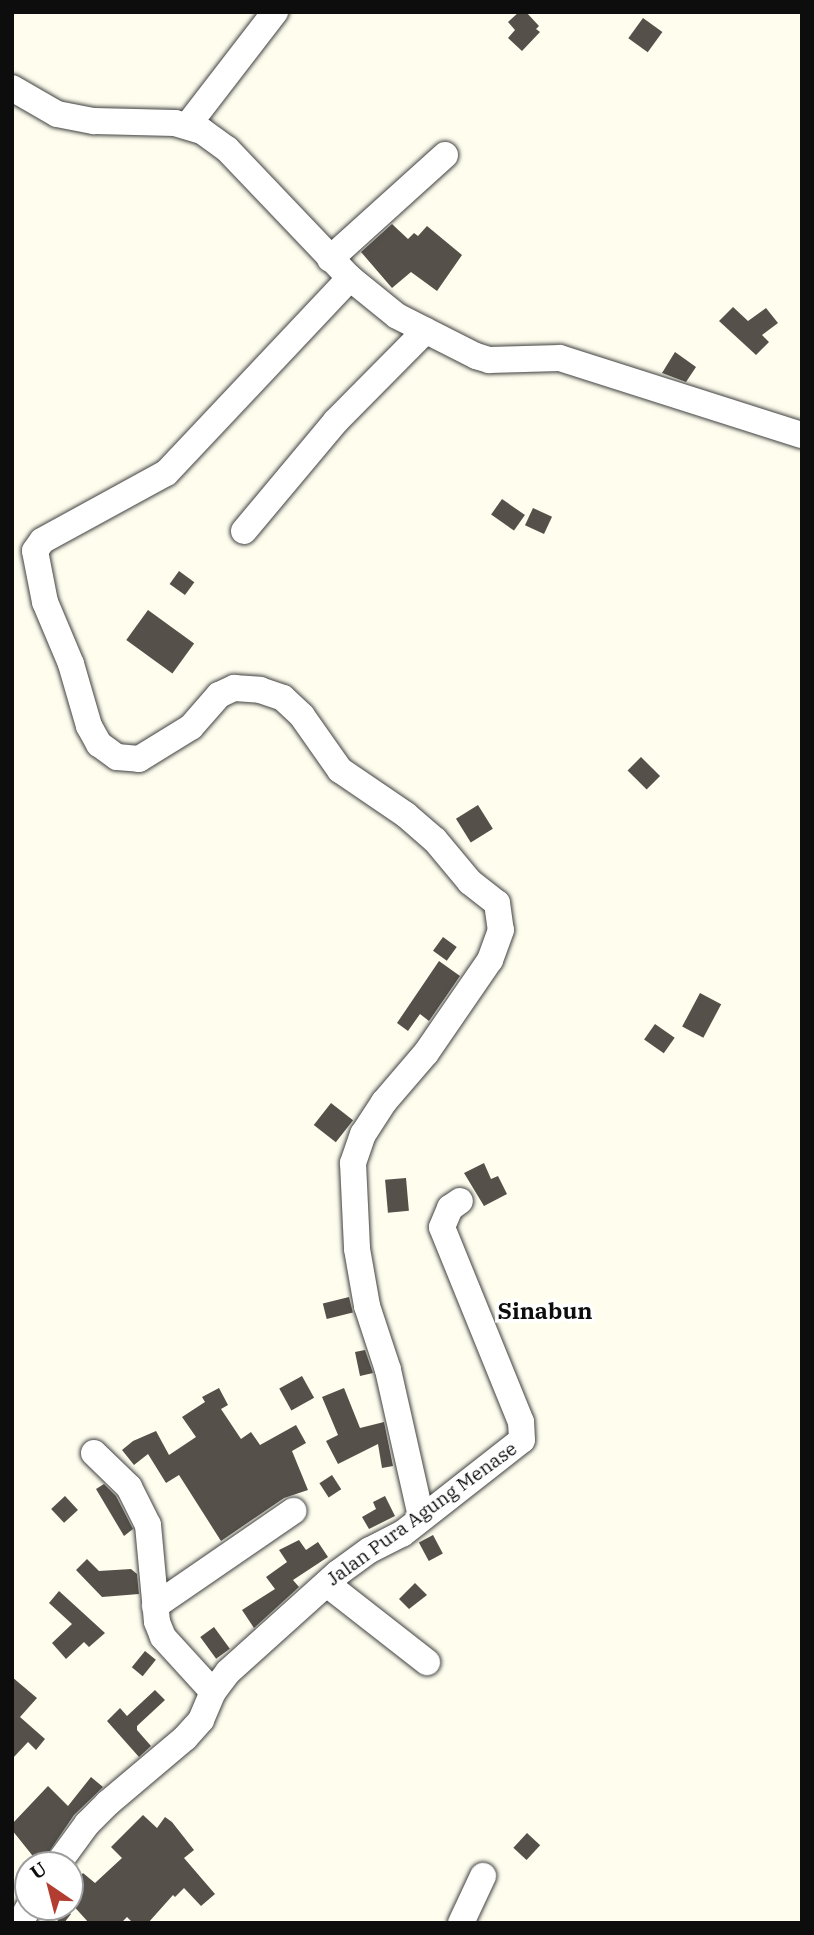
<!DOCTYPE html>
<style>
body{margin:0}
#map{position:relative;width:814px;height:1935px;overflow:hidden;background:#fefdee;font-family:"IBM Plex Serif",serif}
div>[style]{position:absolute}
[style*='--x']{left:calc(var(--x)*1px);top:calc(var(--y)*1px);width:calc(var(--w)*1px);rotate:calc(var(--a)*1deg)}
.building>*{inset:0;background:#55504a;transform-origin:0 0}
.roads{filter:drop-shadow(0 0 2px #404040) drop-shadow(0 0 2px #404040)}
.minor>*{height:26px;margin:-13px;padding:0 13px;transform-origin:13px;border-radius:13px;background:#fff}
span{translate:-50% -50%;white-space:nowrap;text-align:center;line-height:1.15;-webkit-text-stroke:7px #fff;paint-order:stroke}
.street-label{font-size:19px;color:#0d0d0d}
.quarter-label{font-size:23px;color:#0d0d0d;font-weight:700}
.frame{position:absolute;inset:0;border:14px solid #0d0d0d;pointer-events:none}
.north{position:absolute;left:14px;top:1851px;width:70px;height:70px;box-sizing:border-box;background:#fff;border:2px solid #9e9e9e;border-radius:50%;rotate:325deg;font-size:19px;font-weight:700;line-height:28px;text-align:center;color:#0d0d0d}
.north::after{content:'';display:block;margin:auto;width:24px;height:32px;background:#b23d30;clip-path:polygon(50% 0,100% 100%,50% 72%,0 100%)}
</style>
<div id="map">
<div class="building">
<i style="clip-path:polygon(519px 12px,526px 12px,539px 26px,536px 29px,540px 32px,522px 51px,508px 38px,515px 30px,508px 22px)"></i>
<i style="left:643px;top:18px;width:24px;height:25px;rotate:36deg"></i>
<i style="clip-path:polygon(392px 224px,408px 239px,414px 233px,418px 236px,427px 226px,462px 255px,437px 291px,411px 272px,392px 288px,361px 252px)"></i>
<i style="clip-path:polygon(733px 307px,748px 321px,766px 308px,778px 323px,762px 335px,769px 342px,756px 355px,719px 321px)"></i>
<i style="clip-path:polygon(675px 352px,696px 367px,686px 382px,662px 373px)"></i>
<i style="left:502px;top:499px;width:28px;height:19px;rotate:35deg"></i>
<i style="left:533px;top:508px;width:21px;height:19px;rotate:25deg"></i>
<i style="left:179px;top:571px;width:19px;height:16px;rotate:36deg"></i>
<i style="left:148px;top:610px;width:57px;height:37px;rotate:36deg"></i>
<i style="left:641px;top:757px;width:27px;height:19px;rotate:45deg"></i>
<i style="left:478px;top:805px;width:28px;height:26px;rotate:58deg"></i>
<i style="left:443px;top:937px;width:17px;height:17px;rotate:36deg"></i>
<i style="clip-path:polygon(439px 961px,460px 976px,429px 1021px,420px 1014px,408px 1031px,397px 1023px)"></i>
<i style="left:700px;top:993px;width:24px;height:38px;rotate:28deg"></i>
<i style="left:655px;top:1024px;width:24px;height:19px;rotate:35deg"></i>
<i style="left:331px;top:1103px;width:28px;height:28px;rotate:38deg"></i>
<i style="clip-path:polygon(484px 1163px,491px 1179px,498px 1176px,507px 1194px,484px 1206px,464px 1173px)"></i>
<i style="left:406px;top:1178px;width:33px;height:21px;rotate:85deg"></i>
<i style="left:349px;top:1297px;width:16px;height:27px;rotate:76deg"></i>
<i style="clip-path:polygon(365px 1350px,373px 1373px,360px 1376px,355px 1352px)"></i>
<i style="left:302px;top:1376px;width:25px;height:26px;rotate:61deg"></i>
<i style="clip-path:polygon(219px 1388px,228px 1405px,221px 1409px,241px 1439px,251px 1432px,260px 1445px,296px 1425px,306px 1443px,292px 1451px,308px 1490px,284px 1498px,221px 1541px,179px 1475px,166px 1483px,148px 1454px,134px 1465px,122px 1450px,133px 1441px,156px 1431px,169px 1455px,196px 1437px,182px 1417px,205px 1402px,202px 1397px)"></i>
<i style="clip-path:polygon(344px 1388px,360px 1428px,384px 1422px,393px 1466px,382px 1468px,378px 1444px,338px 1464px,326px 1441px,338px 1435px,322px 1397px)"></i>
<i style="left:332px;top:1475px;width:17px;height:15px;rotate:57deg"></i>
<i style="clip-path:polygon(104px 1484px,116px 1496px,133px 1529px,124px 1536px,96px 1489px)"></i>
<i style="left:65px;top:1496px;width:19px;height:19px;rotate:47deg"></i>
<i style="clip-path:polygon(385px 1496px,395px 1516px,369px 1529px,362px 1517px,376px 1509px,373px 1502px)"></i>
<i style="left:433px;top:1535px;width:21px;height:16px;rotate:62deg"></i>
<i style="clip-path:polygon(299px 1540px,306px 1550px,318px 1542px,328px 1557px,293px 1580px,299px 1587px,254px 1628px,242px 1610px,275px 1589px,266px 1577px,287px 1562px,279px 1550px)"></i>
<i style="clip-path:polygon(87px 1559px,99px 1571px,131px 1569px,137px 1574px,139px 1594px,102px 1597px,76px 1570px)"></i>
<i style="clip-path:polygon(415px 1583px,427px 1595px,409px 1609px,399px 1599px)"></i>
<i style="clip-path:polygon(59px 1591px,105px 1633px,89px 1647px,84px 1642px,66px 1659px,52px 1643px,72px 1624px,49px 1603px)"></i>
<i style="left:214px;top:1627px;width:27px;height:17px;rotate:54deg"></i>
<i style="left:145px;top:1651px;width:14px;height:21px;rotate:39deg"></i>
<i style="clip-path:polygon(12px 1677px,37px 1698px,20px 1717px,45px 1739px,36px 1750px,28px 1742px,12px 1759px)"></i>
<i style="clip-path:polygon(155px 1690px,165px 1700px,137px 1726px,137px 1730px,151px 1746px,139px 1757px,107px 1721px,120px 1708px,127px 1716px)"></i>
<i style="clip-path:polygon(91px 1777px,103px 1787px,74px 1815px,40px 1865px,12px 1830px,12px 1824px,48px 1786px,68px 1806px)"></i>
<i style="clip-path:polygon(143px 1815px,157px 1828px,165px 1817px,172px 1822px,194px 1850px,184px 1858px,215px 1894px,201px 1906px,184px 1888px,175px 1897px,173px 1895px,148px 1923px,133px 1923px,127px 1917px,121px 1923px,89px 1923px,70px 1902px,70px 1889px,83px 1873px,95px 1883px,122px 1858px,111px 1847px)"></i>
<i style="left:527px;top:1833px;width:18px;height:20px;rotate:43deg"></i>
<i style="clip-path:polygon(45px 1907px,62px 1907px,71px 1914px,64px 1923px,60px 1923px)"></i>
</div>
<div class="roads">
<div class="minor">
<i style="--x:12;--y:88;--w:52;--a:30"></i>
<i style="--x:57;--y:114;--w:38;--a:11"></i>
<i style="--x:94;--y:121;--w:81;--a:1.4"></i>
<i style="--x:175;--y:123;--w:28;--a:17"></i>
<i style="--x:202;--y:131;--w:31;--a:36"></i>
<i style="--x:227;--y:149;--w:178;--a:46.4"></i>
<i style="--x:350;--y:278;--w:60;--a:39"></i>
<i style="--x:397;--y:316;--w:89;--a:26.9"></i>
<i style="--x:476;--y:356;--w:14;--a:17"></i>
<i style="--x:489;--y:360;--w:71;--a:-1.6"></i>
<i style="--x:560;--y:358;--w:254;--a:17.7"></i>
<i style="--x:188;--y:125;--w:143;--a:-52.4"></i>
<i style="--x:330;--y:259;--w:155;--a:-42.1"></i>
<i style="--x:350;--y:278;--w:268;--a:133.3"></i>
<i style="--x:166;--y:473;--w:141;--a:151.3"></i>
<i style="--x:42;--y:541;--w:12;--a:125"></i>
<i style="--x:35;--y:551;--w:52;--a:78.9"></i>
<i style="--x:45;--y:602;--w:67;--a:67.2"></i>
<i style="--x:71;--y:664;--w:65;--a:73.8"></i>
<i style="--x:89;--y:726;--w:21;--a:61"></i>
<i style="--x:99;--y:744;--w:22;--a:36"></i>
<i style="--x:117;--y:757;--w:22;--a:5"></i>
<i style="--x:139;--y:759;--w:61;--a:-31.6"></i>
<i style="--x:191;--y:727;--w:43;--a:-48.8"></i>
<i style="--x:219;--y:695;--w:17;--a:-25"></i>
<i style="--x:234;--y:688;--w:26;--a:4"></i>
<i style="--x:260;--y:690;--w:24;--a:19"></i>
<i style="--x:283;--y:698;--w:26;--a:43"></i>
<i style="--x:302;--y:716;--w:66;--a:54.9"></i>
<i style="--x:340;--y:770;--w:80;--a:34.3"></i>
<i style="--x:406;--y:815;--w:38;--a:41"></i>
<i style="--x:435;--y:840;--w:55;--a:50.2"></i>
<i style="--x:470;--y:882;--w:34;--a:38"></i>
<i style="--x:497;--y:903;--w:27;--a:82"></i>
<i style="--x:501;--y:930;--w:32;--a:110"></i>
<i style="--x:490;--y:960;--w:113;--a:124.5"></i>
<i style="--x:426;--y:1053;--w:65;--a:130.6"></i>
<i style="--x:384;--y:1102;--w:38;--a:123"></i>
<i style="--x:363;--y:1134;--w:31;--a:109"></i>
<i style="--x:353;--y:1163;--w:86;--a:87.3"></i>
<i style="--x:357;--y:1249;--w:58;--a:80"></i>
<i style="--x:367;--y:1306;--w:67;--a:71.8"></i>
<i style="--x:388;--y:1370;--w:151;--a:77.3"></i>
<i style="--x:244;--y:531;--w:143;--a:-50.1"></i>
<i style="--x:336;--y:421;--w:127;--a:-45.3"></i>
<i style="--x:94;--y:1453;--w:49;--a:44.2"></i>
<i style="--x:129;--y:1487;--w:42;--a:63.4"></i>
<i style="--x:148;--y:1525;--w:97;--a:84.7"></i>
<i style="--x:157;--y:1622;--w:16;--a:68"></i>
<i style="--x:163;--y:1637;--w:74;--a:47.7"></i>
<i style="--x:327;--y:1584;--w:127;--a:38"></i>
<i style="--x:155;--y:1606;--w:168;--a:-34.5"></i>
<i style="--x:57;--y:1865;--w:51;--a:-53.8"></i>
<i style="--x:87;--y:1824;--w:30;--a:-45"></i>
<i style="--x:108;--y:1803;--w:101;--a:-40.2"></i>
<i style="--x:185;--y:1738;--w:24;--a:-48"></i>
<i style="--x:201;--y:1720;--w:30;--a:-67"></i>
<i style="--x:213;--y:1692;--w:25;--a:-53"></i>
<i style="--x:228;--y:1672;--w:148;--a:-42"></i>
<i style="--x:338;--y:1573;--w:39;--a:-36"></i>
<i style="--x:370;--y:1550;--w:36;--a:-27"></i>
<i style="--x:402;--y:1534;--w:152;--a:-38.1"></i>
<i style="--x:522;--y:1440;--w:18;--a:-93"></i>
<i style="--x:521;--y:1422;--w:210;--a:-112.1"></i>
<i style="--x:442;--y:1227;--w:21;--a:-67"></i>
<i style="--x:450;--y:1208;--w:12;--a:-35"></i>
<i style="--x:20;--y:1923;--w:18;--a:-61"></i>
<i style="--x:461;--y:1923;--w:52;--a:-64.9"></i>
</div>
</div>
<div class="street-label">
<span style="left:422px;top:1514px;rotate:-36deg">Jalan Pura Agung Menase</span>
</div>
<div class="quarter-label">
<span style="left:545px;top:1310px">Sinabun</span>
</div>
<div class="frame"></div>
<div class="north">U</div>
</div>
